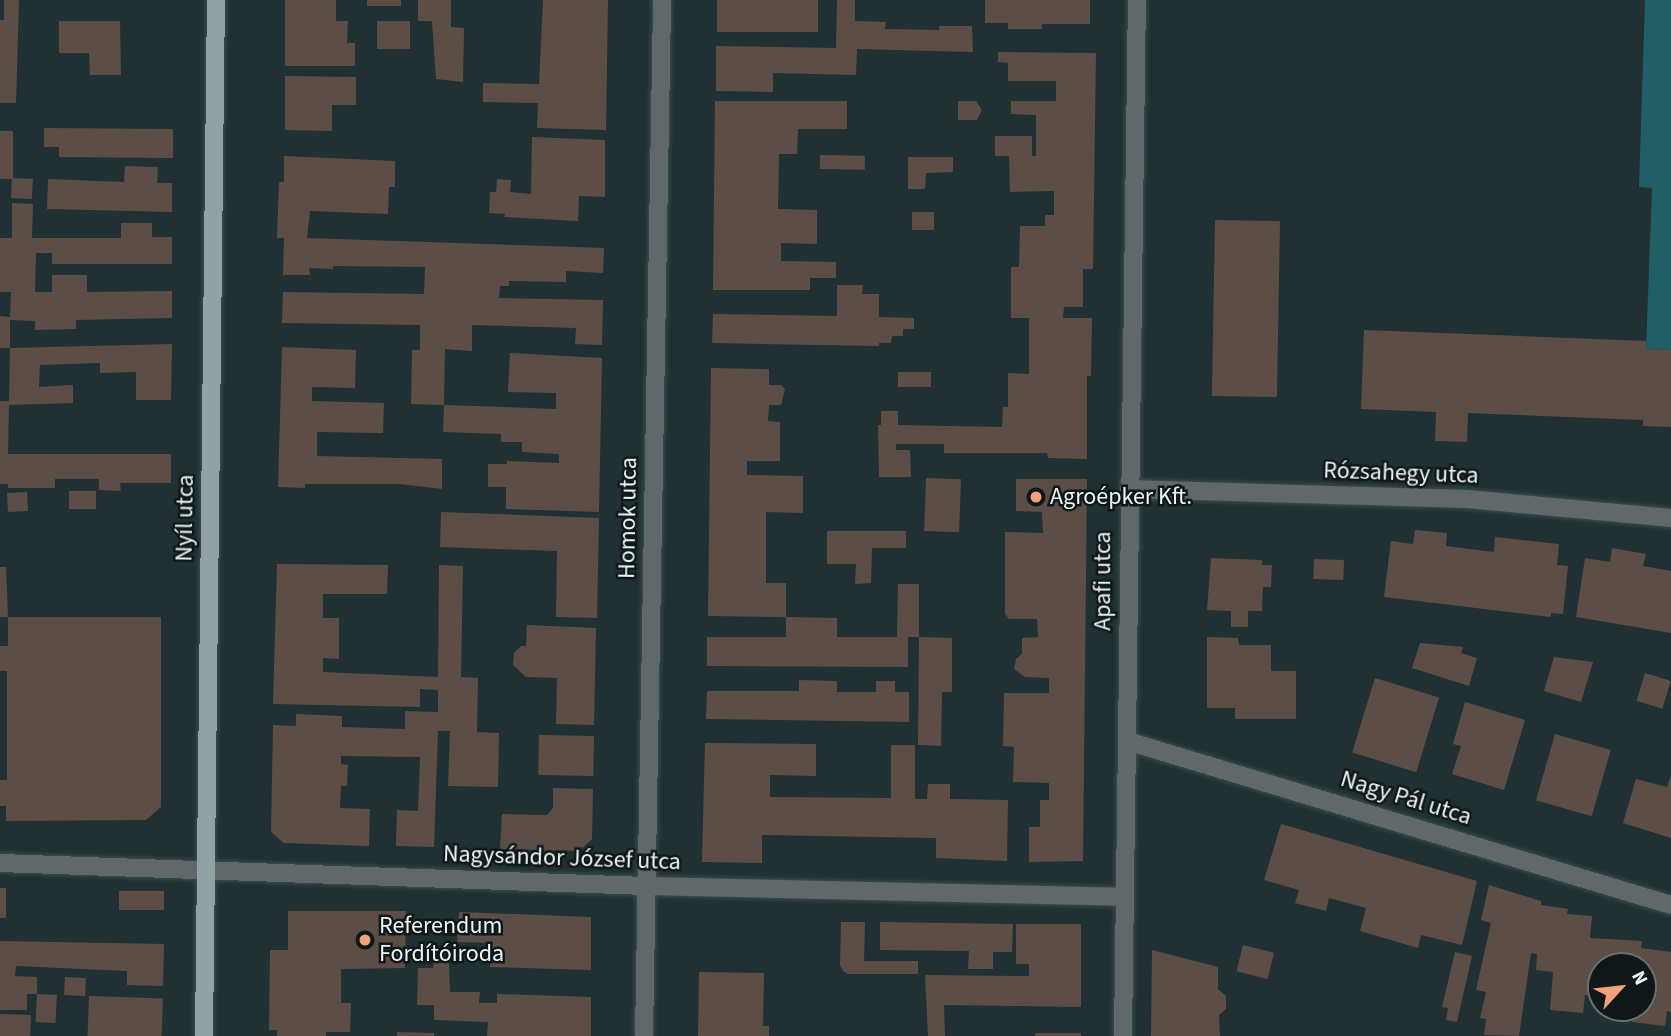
<!DOCTYPE html>
<meta charset="utf-8">
<style>
body{margin:0}
#map{position:relative;width:1671px;height:1036px;overflow:hidden;background:#213133;font-family:"Source Sans 3",sans-serif}
div>[style]{position:absolute}
[style*='--x']{left:calc(var(--x)*1px);top:calc(var(--y)*1px);width:calc(var(--w)*1px);rotate:calc(var(--a)*1deg)}
.forest>*{inset:0;background:#205f66}
.building>*{inset:0;background:#5c4e47;transform-origin:0 0}
.roads{filter:drop-shadow(0 0 2px #3d4c4e) drop-shadow(0 0 2px #3d4c4e)}
.street>*{height:18px;margin:-9px;padding:0 9px;transform-origin:9px;border-radius:9px;background:#606869}
.primary>*{height:18px;margin:-9px;padding:0 9px;transform-origin:9px;border-radius:9px;background:#92a2a4}
.dots>*{width:19px;height:19px;translate:-50% -50%;box-sizing:border-box;border:4px solid #101718;border-radius:50%}
span{translate:-50% -50%;white-space:nowrap;text-align:center;line-height:1.15;-webkit-text-stroke:5px #101718;paint-order:stroke}
.street-label{font-size:24px;color:#ebf5f6}
.poi-label{font-size:24px;color:#ebf5f6}
.left{translate:0 -50%;text-align:left}
.north{position:absolute;left:1587px;top:952px;width:70px;height:70px;box-sizing:border-box;background:#101718;border:2px solid #687071;border-radius:50%;rotate:63deg;font-size:19px;font-weight:700;line-height:28px;text-align:center;color:#ebf5f6}
.north::after{content:'';display:block;margin:auto;width:24px;height:32px;background:#f0a279;clip-path:polygon(50% 0,100% 100%,50% 72%,0 100%)}
</style>
<div id="map">
<div class="forest">
<i style="clip-path:polygon(1645px 0,1671px 0,1671px 350px,1646px 349px,1652px 188px,1639px 187px)"></i>
</div>
<div class="building">
<i style="clip-path:polygon(4px 0,19px 0,16px 103px,0 103px,0 20px,4px 20px)"></i>
<i style="clip-path:polygon(285px 0,336px 0,336px 21px,348px 21px,347px 43px,355px 43px,355px 66px,285px 66px)"></i>
<i style="left:367px;top:0;width:34px;height:6px"></i>
<i style="clip-path:polygon(418px 0,451px 0,451px 27px,464px 28px,463px 82px,436px 79px,432px 21px,418px 21px)"></i>
<i style="clip-path:polygon(543px 0,608px 0,606px 130px,537px 128px,538px 103px,483px 102px,483px 83px,539px 84px)"></i>
<i style="left:717px;top:0;width:101px;height:32px"></i>
<i style="clip-path:polygon(837px 0,855px 0,855px 21px,886px 22px,885px 29px,939px 30px,939px 26px,972px 26px,973px 52px,857px 49px,856px 75px,773px 73px,773px 92px,716px 91px,716px 46px,836px 48px)"></i>
<i style="clip-path:polygon(985px 0,1090px 0,1090px 24px,1042px 24px,1042px 29px,1008px 29px,1008px 23px,985px 23px)"></i>
<i style="clip-path:polygon(59px 21px,120px 21px,121px 75px,90px 75px,89px 53px,59px 53px)"></i>
<i style="left:377px;top:21px;width:33px;height:28px"></i>
<i style="clip-path:polygon(998px 52px,1096px 53px,1093px 269px,1083px 269px,1083px 307px,1064px 307px,1063px 318px,1092px 318px,1091px 376px,1087px 376px,1087px 459px,1048px 458px,1047px 453px,944px 453px,944px 444px,896px 444px,896px 450px,910px 450px,911px 477px,879px 477px,878px 425px,881px 425px,881px 411px,898px 411px,898px 425px,1002px 427px,1003px 407px,1008px 407px,1008px 373px,1029px 374px,1029px 318px,1011px 318px,1011px 267px,1019px 267px,1020px 226px,1045px 226px,1045px 215px,1054px 215px,1054px 191px,1010px 192px,1009px 156px,995px 156px,995px 136px,1032px 136px,1032px 156px,1036px 156px,1036px 115px,1011px 114px,1011px 101px,1056px 101px,1056px 81px,1008px 81px,1008px 63px,998px 62px)"></i>
<i style="clip-path:polygon(285px 76px,356px 77px,356px 105px,332px 105px,332px 131px,285px 130px)"></i>
<i style="clip-path:polygon(715px 101px,847px 101px,847px 129px,798px 129px,797px 154px,779px 154px,778px 209px,817px 210px,817px 244px,781px 243px,781px 261px,836px 262px,836px 278px,810px 278px,810px 290px,713px 290px)"></i>
<i style="clip-path:polygon(958px 101px,976px 101px,982px 110px,977px 120px,958px 120px)"></i>
<i style="clip-path:polygon(44px 128px,173px 129px,173px 158px,59px 157px,59px 147px,44px 147px)"></i>
<i style="left:0;top:131px;width:13px;height:48px"></i>
<i style="clip-path:polygon(532px 137px,605px 140px,605px 197px,579px 196px,578px 221px,504px 217px,505px 214px,489px 213px,490px 192px,496px 192px,497px 179px,511px 180px,510px 192px,531px 194px)"></i>
<i style="left:820px;top:155px;width:45px;height:14px;rotate:1deg"></i>
<i style="clip-path:polygon(284px 156px,395px 161px,395px 187px,389px 187px,388px 214px,310px 211px,307px 238px,604px 248px,603px 273px,566px 271px,566px 282px,509px 281px,509px 286px,500px 286px,499px 298px,603px 300px,602px 345px,575px 344px,576px 328px,472px 325px,472px 351px,445px 349px,444px 405px,411px 404px,412px 350px,420px 350px,420px 325px,282px 323px,283px 292px,424px 294px,425px 267px,333px 266px,333px 269px,309px 268px,310px 275px,283px 275px,284px 238px,277px 238px,279px 182px,284px 182px)"></i>
<i style="clip-path:polygon(908px 157px,953px 157px,953px 172px,926px 173px,925px 189px,908px 189px)"></i>
<i style="clip-path:polygon(125px 166px,158px 167px,157px 183px,172px 183px,172px 212px,47px 209px,48px 179px,124px 182px)"></i>
<i style="left:12px;top:178px;width:21px;height:20px;rotate:3deg"></i>
<i style="clip-path:polygon(12px 203px,33px 204px,32px 238px,121px 238px,121px 223px,152px 223px,152px 237px,172px 237px,172px 264px,52px 264px,52px 253px,36px 253px,35px 292px,52px 292px,52px 275px,87px 275px,87px 292px,172px 291px,172px 318px,76px 320px,76px 329px,35px 330px,35px 321px,10px 320px,10px 348px,0 348px,0 316px,10px 317px,11px 292px,0 292px,0 238px,12px 238px)"></i>
<i style="left:912px;top:212px;width:22px;height:18px"></i>
<i style="left:1215px;top:220px;width:65px;height:176px;rotate:1deg"></i>
<i style="clip-path:polygon(837px 285px,863px 285px,862px 294px,879px 294px,879px 317px,914px 318px,914px 329px,903px 329px,903px 336px,892px 336px,891px 343px,879px 343px,879px 346px,712px 343px,713px 314px,837px 316px)"></i>
<i style="clip-path:polygon(1364px 330px,1646px 341px,1646px 349px,1671px 350px,1671px 427px,1643px 426px,1643px 420px,1468px 413px,1467px 442px,1435px 441px,1436px 412px,1361px 409px)"></i>
<i style="clip-path:polygon(172px 344px,171px 400px,136px 400px,136px 372px,100px 373px,100px 363px,40px 365px,39px 387px,73px 385px,73px 403px,9px 405px,8px 454px,171px 454px,171px 483px,120px 483px,121px 491px,99px 490px,99px 479px,55px 479px,55px 488px,8px 488px,8px 484px,0 484px,0 401px,9px 401px,10px 348px)"></i>
<i style="clip-path:polygon(282px 347px,356px 350px,355px 388px,312px 387px,312px 401px,384px 403px,383px 433px,317px 432px,317px 456px,442px 459px,442px 489px,400px 484px,305px 484px,305px 488px,278px 487px)"></i>
<i style="clip-path:polygon(510px 353px,602px 358px,599px 512px,506px 509px,506px 487px,488px 487px,488px 464px,507px 464px,507px 461px,559px 463px,559px 454px,522px 452px,522px 442px,501px 442px,501px 434px,443px 432px,444px 405px,556px 409px,556px 393px,508px 392px)"></i>
<i style="clip-path:polygon(711px 368px,769px 369px,769px 385px,781px 385px,785px 389px,781px 405px,769px 405px,768px 421px,780px 422px,780px 461px,747px 461px,747px 475px,803px 476px,803px 513px,766px 512px,766px 583px,786px 583px,786px 617px,708px 616px)"></i>
<i style="left:898px;top:372px;width:33px;height:15px"></i>
<i style="left:926px;top:478px;width:35px;height:53px;rotate:2deg"></i>
<i style="clip-path:polygon(1016px 479px,1087px 479px,1083px 861px,1029px 862px,1029px 827px,1040px 827px,1040px 800px,1049px 800px,1049px 783px,1013px 782px,1014px 747px,1003px 746px,1004px 693px,1049px 693px,1049px 678px,1025px 677px,1014px 669px,1016px 659px,1022px 654px,1022px 638px,1038px 637px,1037px 619px,1009px 619px,1005px 614px,1005px 532px,1043px 533px,1042px 512px,1016px 511px)"></i>
<i style="left:96px;top:491px;width:18px;height:27px;rotate:90deg"></i>
<i style="left:27px;top:492px;width:19px;height:20px;rotate:87deg"></i>
<i style="clip-path:polygon(441px 512px,599px 518px,597px 618px,556px 617px,557px 551px,440px 547px)"></i>
<i style="clip-path:polygon(1415px 530px,1447px 533px,1446px 546px,1494px 552px,1495px 537px,1559px 544px,1557px 565px,1568px 566px,1563px 614px,1551px 613px,1551px 617px,1384px 597px,1391px 541px,1413px 544px)"></i>
<i style="clip-path:polygon(827px 531px,906px 531px,906px 548px,872px 548px,871px 583px,855px 584px,856px 564px,827px 564px)"></i>
<i style="clip-path:polygon(1612px 548px,1646px 554px,1643px 566px,1671px 571px,1671px 633px,1576px 617px,1585px 558px,1610px 562px)"></i>
<i style="clip-path:polygon(1211px 558px,1262px 560px,1262px 565px,1272px 565px,1271px 587px,1263px 587px,1262px 611px,1248px 611px,1248px 627px,1231px 627px,1231px 611px,1207px 610px)"></i>
<i style="left:1314px;top:559px;width:30px;height:20px;rotate:2deg"></i>
<i style="clip-path:polygon(277px 564px,388px 565px,387px 594px,323px 594px,323px 618px,339px 618px,339px 659px,323px 658px,323px 672px,438px 677px,439px 565px,463px 566px,461px 677px,478px 678px,477px 732px,499px 733px,498px 787px,448px 786px,450px 731px,438px 731px,434px 847px,396px 846px,397px 810px,418px 811px,420px 757px,341px 756px,341px 764px,348px 765px,347px 786px,341px 786px,340px 808px,370px 809px,369px 846px,284px 843px,271px 832px,273px 725px,296px 726px,296px 714px,342px 716px,342px 727px,405px 729px,405px 711px,438px 712px,438px 690px,420px 689px,420px 707px,273px 704px)"></i>
<i style="clip-path:polygon(0 567px,6px 567px,8px 617px,0 617px)"></i>
<i style="clip-path:polygon(898px 584px,919px 584px,919px 637px,908px 637px,908px 667px,707px 666px,707px 637px,786px 637px,786px 617px,837px 618px,837px 637px,897px 637px)"></i>
<i style="clip-path:polygon(8px 617px,161px 617px,161px 807px,146px 820px,6px 821px,6px 806px,0 806px,0 780px,7px 780px,7px 671px,0 671px,0 646px,8px 646px)"></i>
<i style="clip-path:polygon(527px 625px,596px 628px,594px 725px,556px 724px,557px 678px,526px 677px,513px 665px,514px 653px,521px 646px,526px 646px)"></i>
<i style="clip-path:polygon(919px 637px,952px 638px,952px 692px,942px 692px,941px 746px,918px 745px)"></i>
<i style="clip-path:polygon(1207px 637px,1238px 638px,1239px 645px,1271px 645px,1271px 671px,1296px 671px,1296px 719px,1235px 719px,1235px 708px,1207px 708px)"></i>
<i style="clip-path:polygon(1420px 643px,1463px 647px,1461px 653px,1477px 658px,1469px 686px,1412px 668px)"></i>
<i style="clip-path:polygon(1554px 657px,1593px 662px,1581px 702px,1544px 691px)"></i>
<i style="left:1645px;top:673px;width:27px;height:29px;rotate:17deg"></i>
<i style="left:1375px;top:678px;width:67px;height:78px;rotate:17deg"></i>
<i style="clip-path:polygon(799px 680px,837px 681px,837px 692px,876px 692px,876px 681px,895px 681px,895px 692px,909px 692px,909px 722px,706px 719px,707px 691px,799px 691px)"></i>
<i style="clip-path:polygon(1465px 702px,1525px 720px,1504px 790px,1452px 774px,1461px 746px,1453px 744px)"></i>
<i style="left:1555px;top:734px;width:58px;height:69px;rotate:16deg"></i>
<i style="left:539px;top:735px;width:55px;height:40px;rotate:1deg"></i>
<i style="clip-path:polygon(705px 743px,816px 744px,816px 776px,770px 775px,770px 797px,891px 798px,891px 745px,915px 745px,915px 799px,927px 799px,928px 784px,950px 784px,950px 799px,1008px 800px,1007px 861px,936px 858px,936px 838px,762px 835px,762px 863px,702px 862px)"></i>
<i style="clip-path:polygon(1671px 775px,1671px 838px,1623px 823px,1636px 779px,1667px 787px)"></i>
<i style="clip-path:polygon(553px 788px,593px 789px,592px 839px,579px 851px,500px 849px,502px 814px,547px 815px,553px 808px)"></i>
<i style="clip-path:polygon(1281px 824px,1477px 881px,1462px 945px,1421px 935px,1418px 948px,1360px 931px,1366px 908px,1329px 898px,1326px 911px,1295px 903px,1299px 890px,1264px 880px)"></i>
<i style="clip-path:polygon(1489px 885px,1541px 901px,1541px 905px,1568px 909px,1567px 914px,1592px 916px,1590px 938px,1642px 941px,1641px 948px,1671px 952px,1671px 1012px,1667px 1011px,1665px 1026px,1632px 1022px,1632px 1016px,1599px 1012px,1599px 1008px,1643px 1008px,1643px 966px,1601px 966px,1601px 997px,1585px 995px,1583px 1013px,1550px 1010px,1553px 972px,1536px 970px,1537px 954px,1531px 953px,1519px 1036px,1484px 1035px,1486px 1019px,1480px 1018px,1486px 992px,1476px 990px,1491px 923px,1481px 920px)"></i>
<i style="left:0;top:888px;width:6px;height:30px"></i>
<i style="left:119px;top:891px;width:45px;height:19px"></i>
<i style="clip-path:polygon(288px 911px,406px 911px,405px 968px,341px 969px,341px 1003px,351px 1003px,350px 1032px,326px 1032px,326px 1036px,277px 1036px,277px 1030px,269px 1030px,270px 950px,288px 950px)"></i>
<i style="clip-path:polygon(459px 912px,591px 917px,591px 970px,490px 967px,490px 943px,457px 942px)"></i>
<i style="clip-path:polygon(841px 922px,865px 922px,864px 961px,918px 961px,918px 974px,848px 974px,843px 971px,840px 965px)"></i>
<i style="clip-path:polygon(880px 922px,1013px 924px,1012px 952px,993px 952px,993px 969px,968px 969px,969px 951px,880px 950px)"></i>
<i style="clip-path:polygon(1016px 924px,1081px 924px,1081px 1007px,944px 1005px,945px 1036px,928px 1036px,925px 975px,1029px 976px,1029px 964px,1016px 964px)"></i>
<i style="clip-path:polygon(0 941px,164px 944px,163px 986px,127px 985px,127px 971px,16px 966px,15px 976px,37px 977px,37px 994px,27px 994px,27px 1010px,0 1010px)"></i>
<i style="left:1243px;top:945px;width:32px;height:27px;rotate:14deg"></i>
<i style="clip-path:polygon(1152px 950px,1218px 967px,1218px 989px,1226px 996px,1226px 1009px,1219px 1015px,1220px 1036px,1151px 1036px)"></i>
<i style="clip-path:polygon(1455px 952px,1472px 956px,1457px 1022px,1446px 1020px,1448px 1008px,1442px 1007px)"></i>
<i style="clip-path:polygon(434px 963px,449px 963px,450px 992px,480px 992px,479px 1003px,497px 1003px,497px 994px,591px 997px,591px 1036px,487px 1036px,488px 1022px,434px 1020px,434px 1005px,417px 1005px,418px 968px,433px 968px)"></i>
<i style="clip-path:polygon(699px 972px,764px 973px,763px 1026px,769px 1026px,769px 1036px,698px 1036px)"></i>
<i style="left:65px;top:977px;width:21px;height:18px;rotate:3deg"></i>
<i style="left:37px;top:994px;width:20px;height:28px;rotate:3deg"></i>
<i style="left:89px;top:996px;width:74px;height:40px;rotate:2deg"></i>
<i style="left:0;top:1014px;width:31px;height:22px;rotate:2deg"></i>
<i style="clip-path:polygon(397px 1032px,434px 1033px,434px 1036px,397px 1036px)"></i>
<i style="left:1035px;top:1033px;width:46px;height:3px"></i>
</div>
<div class="roads">
<div class="street">
<i style="--x:1129;--y:489;--w:338;--a:1.7"></i>
<i style="--x:1467;--y:499;--w:205;--a:5.3"></i>
<i style="--x:1127;--y:741;--w:568;--a:16.78"></i>
<i style="--x:0;--y:863;--w:646;--a:2.04"></i>
<i style="--x:646;--y:886;--w:477;--a:1.3"></i>
<i style="--x:644;--y:1036;--w:1036;--a:-89"></i>
<i style="--x:1123;--y:1036;--w:1036;--a:-89.23"></i>
</div>
<div class="primary">
<i style="--x:204;--y:1036;--w:1036;--a:-89.34"></i>
</div>
</div>
<div class="dots">
<i style="left:1036px;top:497px;background:#f0a279"></i>
<i style="left:365px;top:940px;background:#f0a279"></i>
</div>
<div class="street-label">
<span style="left:1401px;top:473px;rotate:2deg">Rózsahegy utca</span>
<span style="left:185px;top:518px;rotate:-89deg">Nyíl utca</span>
<span style="left:628px;top:518px;rotate:-89deg">Homok utca</span>
<span style="left:1103px;top:581px;rotate:-90deg">Apafi utca</span>
<span style="left:1406px;top:798px;rotate:17deg">Nagy Pál utca</span>
<span style="left:562px;top:858px;rotate:2deg">Nagysándor József utca</span>
</div>
<div class="poi-label">
<span class="left" style="left:1050px;top:497px">Agroépker Kft.</span>
<span class="left" style="left:379px;top:940px">Referendum<br>Fordítóiroda</span>
</div>
<div class="north">N</div>
</div>
